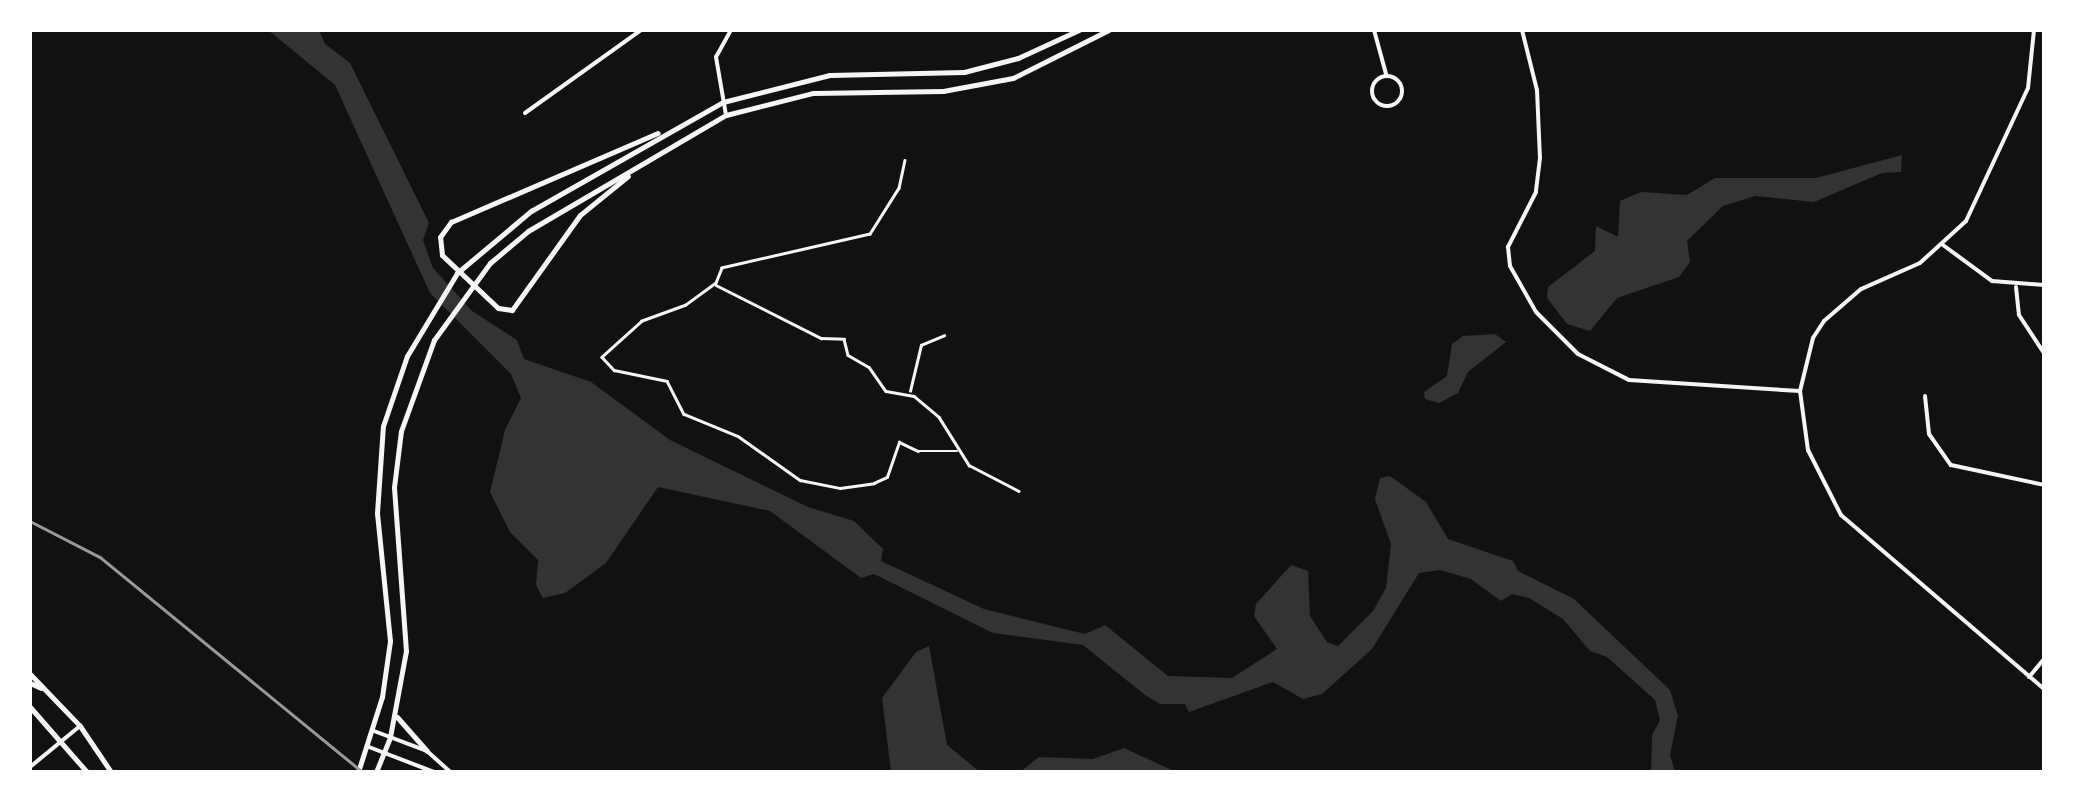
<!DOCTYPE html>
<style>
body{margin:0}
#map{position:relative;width:2074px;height:802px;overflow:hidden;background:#111;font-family:Spectral,serif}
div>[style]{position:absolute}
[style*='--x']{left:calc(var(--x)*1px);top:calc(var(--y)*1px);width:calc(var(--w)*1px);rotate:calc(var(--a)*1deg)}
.water>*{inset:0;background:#333}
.path>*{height:2.5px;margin:-1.25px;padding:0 1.25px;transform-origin:1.25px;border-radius:1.25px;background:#f5f5f5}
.minor>*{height:4px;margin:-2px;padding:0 2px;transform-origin:2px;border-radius:2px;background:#f5f5f5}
.minor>.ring{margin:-2px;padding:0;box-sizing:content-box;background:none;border:4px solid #f5f5f5;border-radius:50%}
.secondary>*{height:5px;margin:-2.5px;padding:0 2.5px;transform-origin:2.5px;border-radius:2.5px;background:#f5f5f5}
.tram>*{height:2.5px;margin:-1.25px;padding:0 1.25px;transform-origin:1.25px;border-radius:1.25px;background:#9a9a9a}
span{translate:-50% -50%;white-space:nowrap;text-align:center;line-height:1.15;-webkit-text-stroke:9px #fff;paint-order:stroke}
.frame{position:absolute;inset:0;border:32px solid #fff;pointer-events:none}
</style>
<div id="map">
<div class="water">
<i style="clip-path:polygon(268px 30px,319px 30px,325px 44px,350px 63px,429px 223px,423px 240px,433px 268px,472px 311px,517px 340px,524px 359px,591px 382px,670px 440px,808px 507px,854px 521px,883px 549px,881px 561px,984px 609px,1085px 634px,1105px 625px,1168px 676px,1232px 678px,1277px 649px,1254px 616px,1256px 604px,1291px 565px,1308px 571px,1310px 616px,1327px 642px,1338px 646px,1373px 611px,1386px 588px,1391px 544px,1375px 499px,1380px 478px,1390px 476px,1426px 502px,1448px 539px,1513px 561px,1518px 571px,1574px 599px,1670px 690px,1678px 716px,1670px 755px,1675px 772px,1651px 772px,1652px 735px,1660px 720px,1655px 700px,1607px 657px,1590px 651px,1563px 619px,1529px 598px,1512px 594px,1501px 601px,1471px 579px,1440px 570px,1419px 573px,1372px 649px,1322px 694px,1303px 699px,1273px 682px,1189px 712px,1185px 704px,1160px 704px,1145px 695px,1083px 645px,993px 633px,874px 574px,861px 578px,770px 511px,658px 487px,606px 563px,565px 593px,543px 598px,536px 585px,538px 560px,510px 532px,490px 492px,505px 430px,521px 398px,511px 374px,430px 293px,335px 85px)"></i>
<i style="clip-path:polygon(1902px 155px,1901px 172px,1882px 173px,1814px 202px,1755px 196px,1723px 206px,1687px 241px,1690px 262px,1679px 277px,1617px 298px,1590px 331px,1567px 324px,1547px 298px,1548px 287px,1595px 251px,1596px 226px,1618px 237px,1620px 201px,1641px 192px,1687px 195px,1715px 178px,1816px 178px)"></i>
<i style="clip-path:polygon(1495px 334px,1506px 342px,1468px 372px,1458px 393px,1439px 403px,1425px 399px,1424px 392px,1447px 376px,1452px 344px,1463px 336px)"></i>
<i style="clip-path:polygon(929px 646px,947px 745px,980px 772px,891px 772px,882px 698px,916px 652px)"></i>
<i style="clip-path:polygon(1124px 748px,1176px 772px,1020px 772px,1039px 757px,1093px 759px)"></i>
</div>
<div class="path">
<i style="--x:905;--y:160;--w:29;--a:102"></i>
<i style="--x:899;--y:188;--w:54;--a:122.2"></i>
<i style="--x:870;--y:234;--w:152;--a:167.1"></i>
<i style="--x:722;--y:268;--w:16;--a:112"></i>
<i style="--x:716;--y:283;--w:37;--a:144"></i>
<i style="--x:686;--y:305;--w:47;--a:160"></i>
<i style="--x:642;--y:321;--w:54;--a:138"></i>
<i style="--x:602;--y:357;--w:18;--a:47"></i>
<i style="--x:614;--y:370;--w:54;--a:11.7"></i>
<i style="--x:667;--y:381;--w:37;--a:63"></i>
<i style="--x:684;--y:414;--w:58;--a:22.2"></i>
<i style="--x:738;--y:436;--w:76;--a:35.4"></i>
<i style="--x:800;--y:480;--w:41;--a:11.3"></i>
<i style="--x:840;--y:488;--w:34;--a:-8"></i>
<i style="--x:874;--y:483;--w:14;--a:-25"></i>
<i style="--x:887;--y:477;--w:37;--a:-71"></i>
<i style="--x:899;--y:442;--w:21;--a:25"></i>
<i style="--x:918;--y:451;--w:39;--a:0"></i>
<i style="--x:716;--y:285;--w:118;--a:26.8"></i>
<i style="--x:821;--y:338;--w:23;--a:2"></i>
<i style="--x:844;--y:339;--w:16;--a:76"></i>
<i style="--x:848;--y:355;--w:24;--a:30"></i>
<i style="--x:869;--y:367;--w:29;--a:55"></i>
<i style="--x:886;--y:391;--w:28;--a:10"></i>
<i style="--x:914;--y:396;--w:33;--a:40"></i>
<i style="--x:939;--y:417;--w:57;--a:58"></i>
<i style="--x:969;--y:465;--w:56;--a:27.5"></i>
<i style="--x:910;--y:391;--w:47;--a:-76.6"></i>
<i style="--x:921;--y:345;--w:25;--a:-23"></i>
</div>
<div class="minor">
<i style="--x:1374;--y:30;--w:46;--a:74.7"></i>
<i style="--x:1522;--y:30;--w:62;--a:76"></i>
<i style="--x:1537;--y:90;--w:68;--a:87.5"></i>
<i style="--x:1540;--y:158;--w:34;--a:97"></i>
<i style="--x:1536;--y:192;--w:62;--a:117"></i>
<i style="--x:1508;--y:247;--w:19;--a:84"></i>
<i style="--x:1510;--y:266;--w:53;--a:60.5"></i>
<i style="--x:1536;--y:312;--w:59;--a:45"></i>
<i style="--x:1578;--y:354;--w:57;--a:27"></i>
<i style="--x:1629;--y:380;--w:171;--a:3.7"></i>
<i style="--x:2034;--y:30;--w:58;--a:95.9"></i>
<i style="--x:2028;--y:88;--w:147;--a:115"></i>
<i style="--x:1966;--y:221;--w:62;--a:137.6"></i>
<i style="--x:1920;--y:263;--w:64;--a:156.2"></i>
<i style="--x:1861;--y:289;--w:49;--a:139.1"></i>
<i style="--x:1824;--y:321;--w:20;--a:123"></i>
<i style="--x:1813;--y:338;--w:55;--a:103.8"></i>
<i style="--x:1800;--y:391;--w:60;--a:82.3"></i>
<i style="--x:1808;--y:450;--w:73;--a:63.1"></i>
<i style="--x:1841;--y:515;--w:267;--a:40.6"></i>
<i class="ring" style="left:1372px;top:76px;width:26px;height:26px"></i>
<i style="--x:525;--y:113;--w:143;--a:-35.6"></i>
<i style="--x:726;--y:115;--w:59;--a:-99.8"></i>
<i style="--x:716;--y:57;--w:31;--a:-61"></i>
<i style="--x:1943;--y:245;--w:61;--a:36.3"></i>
<i style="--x:1992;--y:281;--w:52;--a:4.4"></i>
<i style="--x:2016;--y:287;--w:28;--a:84"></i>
<i style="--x:2019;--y:315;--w:45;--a:56.7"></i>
<i style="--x:1925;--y:396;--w:38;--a:84"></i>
<i style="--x:1929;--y:434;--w:38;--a:55"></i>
<i style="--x:1951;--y:465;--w:95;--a:12.1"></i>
<i style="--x:2029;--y:677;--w:23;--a:-50"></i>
<i style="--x:374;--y:731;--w:57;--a:20.7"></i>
<i style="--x:427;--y:751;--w:31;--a:42"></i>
<i style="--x:369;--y:747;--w:70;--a:21"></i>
<i style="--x:30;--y:767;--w:65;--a:-39.4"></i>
</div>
<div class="secondary">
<i style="--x:628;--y:176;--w:62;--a:140.9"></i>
<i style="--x:580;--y:215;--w:117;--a:125.6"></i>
<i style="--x:512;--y:310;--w:14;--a:-172"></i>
<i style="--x:498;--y:308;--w:77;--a:-136.6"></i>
<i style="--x:442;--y:255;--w:18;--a:-96"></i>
<i style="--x:440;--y:237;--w:19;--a:-54"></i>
<i style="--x:451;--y:222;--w:225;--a:-23.3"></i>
<i style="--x:30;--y:674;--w:72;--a:46.1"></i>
<i style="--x:80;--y:726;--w:55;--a:56"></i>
<i style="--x:30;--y:683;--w:12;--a:24"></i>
<i style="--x:30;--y:707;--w:86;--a:48.8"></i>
<i style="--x:397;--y:717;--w:45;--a:48.6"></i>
<i style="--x:358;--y:772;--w:79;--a:-72.3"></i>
<i style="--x:382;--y:697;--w:57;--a:-81.9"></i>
<i style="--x:390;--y:641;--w:129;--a:-95.8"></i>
<i style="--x:377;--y:513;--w:87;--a:-86.1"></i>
<i style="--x:383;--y:426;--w:74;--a:-71.1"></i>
<i style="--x:407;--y:356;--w:97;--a:-58.9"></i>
<i style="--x:457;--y:273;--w:97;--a:-40"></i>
<i style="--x:531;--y:211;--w:221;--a:-29.6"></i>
<i style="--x:723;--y:102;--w:110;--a:-14.2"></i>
<i style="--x:830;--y:75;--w:134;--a:-1.3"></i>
<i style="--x:964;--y:72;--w:56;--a:-14.5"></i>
<i style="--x:1018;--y:58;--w:67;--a:-24.7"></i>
<i style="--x:376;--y:772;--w:38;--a:-68"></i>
<i style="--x:390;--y:737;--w:87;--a:-79.5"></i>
<i style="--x:406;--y:651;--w:164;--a:-94.2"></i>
<i style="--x:394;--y:487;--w:56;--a:-82.9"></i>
<i style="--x:401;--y:431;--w:97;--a:-70.1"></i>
<i style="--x:434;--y:340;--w:95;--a:-54"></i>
<i style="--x:490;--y:263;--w:50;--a:-40.1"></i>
<i style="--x:528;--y:231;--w:229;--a:-30.4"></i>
<i style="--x:726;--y:115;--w:90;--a:-14.2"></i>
<i style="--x:813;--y:93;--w:130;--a:-0.9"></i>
<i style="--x:943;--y:91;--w:71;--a:-10.5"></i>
<i style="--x:1013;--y:78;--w:107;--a:-26.6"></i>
</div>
<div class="tram">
<i style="--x:30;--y:521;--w:79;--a:27.2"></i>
<i style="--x:100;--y:557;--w:340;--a:39.3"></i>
</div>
<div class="frame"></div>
</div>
